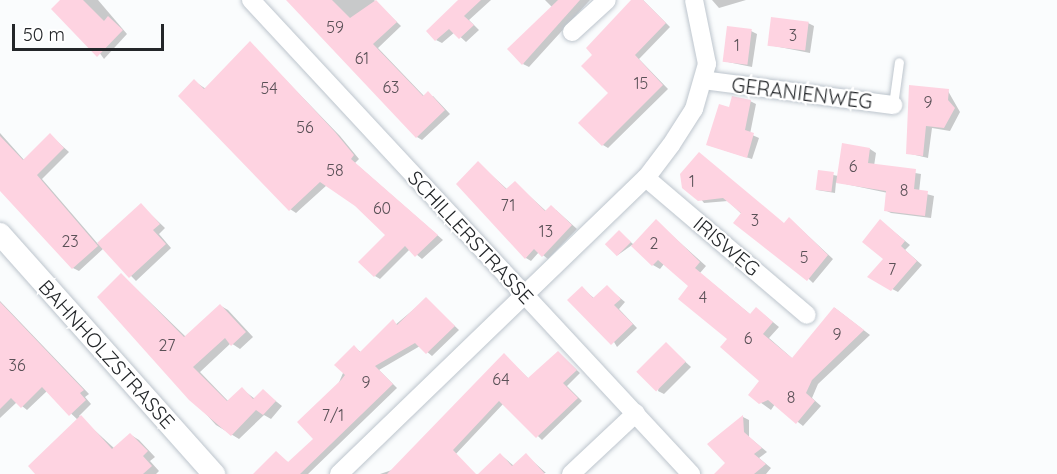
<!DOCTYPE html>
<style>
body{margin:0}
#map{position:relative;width:1057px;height:474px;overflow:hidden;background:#fafcfd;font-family:Quicksand,sans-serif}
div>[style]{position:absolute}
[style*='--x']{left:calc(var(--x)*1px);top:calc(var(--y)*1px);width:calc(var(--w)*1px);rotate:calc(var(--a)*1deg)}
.shadow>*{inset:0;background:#0003}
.building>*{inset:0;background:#fed3e1;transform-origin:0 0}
.roads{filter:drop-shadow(0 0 2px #bdc5cd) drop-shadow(0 0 2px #bdc5cd)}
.service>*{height:9px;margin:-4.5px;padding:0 4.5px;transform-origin:4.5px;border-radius:4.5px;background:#fff}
.minor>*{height:18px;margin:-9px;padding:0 9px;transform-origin:9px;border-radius:9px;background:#fff}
.tertiary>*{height:22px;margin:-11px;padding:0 11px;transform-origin:11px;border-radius:11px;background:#fff}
span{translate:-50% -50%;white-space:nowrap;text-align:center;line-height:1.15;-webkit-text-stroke:4.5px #fff;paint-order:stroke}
.number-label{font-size:16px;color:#5a5157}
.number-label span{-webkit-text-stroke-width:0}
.street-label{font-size:20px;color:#232629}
.scale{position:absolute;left:12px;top:24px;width:152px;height:27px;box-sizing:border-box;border:3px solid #232629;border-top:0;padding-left:8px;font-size:18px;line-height:21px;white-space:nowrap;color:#232629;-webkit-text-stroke:4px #fff;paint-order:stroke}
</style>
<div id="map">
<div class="shadow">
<i style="clip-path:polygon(62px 0,98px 0,127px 34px,104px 59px)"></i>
<i style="clip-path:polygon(293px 0,374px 0,401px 26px,378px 48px,424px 96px,433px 96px,450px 114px,422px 140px,417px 137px)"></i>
<i style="clip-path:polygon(460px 0,491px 0,469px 20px,479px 30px,466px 42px,455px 32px,442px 43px,436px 40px)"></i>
<i style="clip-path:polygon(545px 0,590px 0,529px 67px,523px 64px,552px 7px)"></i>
<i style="clip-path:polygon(633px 0,643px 0,670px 27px,639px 59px,668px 89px,608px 148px,603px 145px,610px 93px,594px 55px)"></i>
<i style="clip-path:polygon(712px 0,746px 0,719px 8px)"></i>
<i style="clip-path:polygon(808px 23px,814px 26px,810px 53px,769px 45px)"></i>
<i style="clip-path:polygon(751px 31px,757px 34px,752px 67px,723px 61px)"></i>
<i style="clip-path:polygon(250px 43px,340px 136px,359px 159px,355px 163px,443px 240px,422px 259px,410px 249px,380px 279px,375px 276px,387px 235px,356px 205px,327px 185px,296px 213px,290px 209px,180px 96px,194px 81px,206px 89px)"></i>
<i style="clip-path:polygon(948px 91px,960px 112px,950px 131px,932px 128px,928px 158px,907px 153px)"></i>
<i style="clip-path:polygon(750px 101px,756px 104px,750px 134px,759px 138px,752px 159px,708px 145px,730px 109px)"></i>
<i style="clip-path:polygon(0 133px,25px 161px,50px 135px,69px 152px,42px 179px,98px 244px,141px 205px,165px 228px,159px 234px,171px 248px,136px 281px,104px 248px,79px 271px,73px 268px,0 189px)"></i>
<i style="clip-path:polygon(870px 149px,876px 153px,874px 166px,921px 174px,919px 192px,934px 196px,931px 218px,891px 213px,885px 210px,888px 193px,836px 182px,835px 193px,817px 190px,819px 172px,838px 176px)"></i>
<i style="clip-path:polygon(478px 163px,508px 190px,515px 183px,546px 211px,556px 210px,577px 229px,548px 259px,539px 252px,531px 261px,526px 258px)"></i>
<i style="clip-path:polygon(682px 175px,785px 224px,790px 219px,833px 259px,813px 283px,728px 201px,704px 203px)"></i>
<i style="clip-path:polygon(656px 221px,706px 266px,700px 273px,751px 315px,762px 313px,779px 327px,769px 338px,793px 359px,835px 308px,870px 335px,818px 384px,812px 398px,821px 406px,803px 426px,775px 404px,771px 410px,750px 395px,761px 381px,690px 286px,664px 264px,660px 269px,653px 265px,632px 245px,618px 255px,622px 234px,634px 245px)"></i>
<i style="clip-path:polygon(881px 221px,910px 245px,905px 250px,922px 265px,898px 292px,869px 277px,885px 258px)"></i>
<i style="clip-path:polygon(122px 275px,186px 337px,221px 306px,228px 310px,253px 337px,240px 349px,231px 343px,200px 372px,229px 402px,242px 389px,255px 399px,263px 391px,282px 406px,271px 419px,264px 415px,239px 439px,216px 425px,99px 297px)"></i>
<i style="clip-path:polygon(607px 287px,625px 302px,619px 309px,637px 328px,617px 347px,582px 288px,595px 299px)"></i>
<i style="clip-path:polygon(426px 299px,459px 330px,432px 356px,420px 346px,379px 370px,397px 388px,308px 474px,267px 474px,276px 453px,289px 463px,315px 439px,354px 347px,362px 353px)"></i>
<i style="clip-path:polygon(0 301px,89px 394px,85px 397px,91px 404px,79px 416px,115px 449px,131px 435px,139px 440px,155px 457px,150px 461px,159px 471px,156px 474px,37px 474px,78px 420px,47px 391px,27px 410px,17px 402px,0 418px)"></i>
<i style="clip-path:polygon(666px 344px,691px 367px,664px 394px,658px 391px)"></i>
<i style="clip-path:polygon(558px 352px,580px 373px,567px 386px,582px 401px,542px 440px,504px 403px,437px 474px,380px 474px,392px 470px,504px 355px,529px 379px)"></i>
<i style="clip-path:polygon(743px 417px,749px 420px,749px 437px,767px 452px,759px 458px,771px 468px,766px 474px,726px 474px)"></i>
<i style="clip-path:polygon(501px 455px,514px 466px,526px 455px,546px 473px,480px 474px)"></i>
</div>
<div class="building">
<i style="clip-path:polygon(60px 0,83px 0,104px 21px,108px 16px,123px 30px,97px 57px,51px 9px)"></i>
<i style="clip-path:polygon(286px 0,332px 0,350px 18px,376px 0,397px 22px,373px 44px,423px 96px,428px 91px,445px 110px,416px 138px)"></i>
<i style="clip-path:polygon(458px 0,481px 0,464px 16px,474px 25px,459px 39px,449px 29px,435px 41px,426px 31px)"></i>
<i style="clip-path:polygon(558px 0,580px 0,522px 65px,507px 49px)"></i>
<i style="clip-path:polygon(631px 0,643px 0,666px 23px,635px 55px,663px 85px,602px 146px,578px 123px,608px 93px,581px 66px,592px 55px,586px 48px)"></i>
<i style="left:771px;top:17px;width:38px;height:29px;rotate:7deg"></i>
<i style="left:727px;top:26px;width:25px;height:36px;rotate:7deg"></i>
<i style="clip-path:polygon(250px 41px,335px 132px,354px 155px,351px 159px,438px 235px,415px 257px,405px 246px,374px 277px,358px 262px,385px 235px,355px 206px,320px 182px,289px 211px,178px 96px,194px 79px,204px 89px)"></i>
<i style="clip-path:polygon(909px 85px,949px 89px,948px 100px,955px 108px,944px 128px,926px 126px,923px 156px,906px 154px)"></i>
<i style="clip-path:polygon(732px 96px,751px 100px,745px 130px,754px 133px,747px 158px,706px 145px,719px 104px,729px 107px)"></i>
<i style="clip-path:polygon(50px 133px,64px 148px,37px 175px,98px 246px,72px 269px,0 191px,0 136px,23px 160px)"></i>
<i style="clip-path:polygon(842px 143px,870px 148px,868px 163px,916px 169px,914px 189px,928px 191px,925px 216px,884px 211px,886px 191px,836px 183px)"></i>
<i style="clip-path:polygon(699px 152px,784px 223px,789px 217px,828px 255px,807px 281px,733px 223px,741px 213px,723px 198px,698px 201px,682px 188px,680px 174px)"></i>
<i style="clip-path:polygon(478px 161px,506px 189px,515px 181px,545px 211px,551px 205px,572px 225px,542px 257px,534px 249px,525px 259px,456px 184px)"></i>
<i style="left:818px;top:170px;width:16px;height:20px;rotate:7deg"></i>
<i style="clip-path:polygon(141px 203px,160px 224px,153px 230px,166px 244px,129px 278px,97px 243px)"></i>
<i style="clip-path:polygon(656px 219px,700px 262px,695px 268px,750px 314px,756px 307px,773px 322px,763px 334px,792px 358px,834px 307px,864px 330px,812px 380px,806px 393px,815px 401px,796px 424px,768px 400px,759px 404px,748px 395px,759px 381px,720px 347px,727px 339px,678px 299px,688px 286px,658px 260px,652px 266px,631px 246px)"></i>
<i style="clip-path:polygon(880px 219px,905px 241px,901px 246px,917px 261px,891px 291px,867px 277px,883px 259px,862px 242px)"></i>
<i style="left:619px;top:230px;width:17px;height:20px;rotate:45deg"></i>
<i style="clip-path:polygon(121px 273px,184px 337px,220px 304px,246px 332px,231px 346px,225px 338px,193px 367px,227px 401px,242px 387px,253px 399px,263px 389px,276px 401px,263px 415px,256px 410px,231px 436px,189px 400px,97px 297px)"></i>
<i style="clip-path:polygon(607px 285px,621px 299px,614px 305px,633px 324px,611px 345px,567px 300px,582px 286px,593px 298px)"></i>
<i style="clip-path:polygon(426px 297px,455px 326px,426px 354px,415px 343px,375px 366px,393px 384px,300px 474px,253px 474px,276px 451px,288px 462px,313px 439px,297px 422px,341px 380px,345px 375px,334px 365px,354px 345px,360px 352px,393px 319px,397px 325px)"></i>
<i style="clip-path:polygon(0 302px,84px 390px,80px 393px,86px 400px,69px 416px,42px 387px,21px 408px,11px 398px,0 409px)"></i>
<i style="left:666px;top:342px;width:28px;height:42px;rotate:45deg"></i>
<i style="clip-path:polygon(558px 351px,577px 370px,563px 383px,578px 398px,536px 438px,499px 401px,453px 450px,476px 474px,387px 474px,504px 353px,528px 378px)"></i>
<i style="clip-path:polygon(81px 415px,112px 449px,130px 433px,148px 451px,143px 456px,152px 466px,143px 474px,35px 474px,28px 466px)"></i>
<i style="clip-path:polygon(743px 415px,744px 432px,762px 448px,754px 454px,766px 464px,754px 474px,714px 474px,725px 463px,707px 444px)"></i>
<i style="clip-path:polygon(500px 453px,512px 466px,526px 453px,545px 474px,478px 474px)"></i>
</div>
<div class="roads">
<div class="service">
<i style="--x:893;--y:105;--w:43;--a:-82.1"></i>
</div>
<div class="minor">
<i style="--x:251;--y:0;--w:647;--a:47.13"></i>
<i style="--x:572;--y:32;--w:47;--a:-42.4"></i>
<i style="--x:703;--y:80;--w:192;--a:7.5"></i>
<i style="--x:646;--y:178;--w:211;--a:40.4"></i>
<i style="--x:339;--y:474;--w:426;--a:-44"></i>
<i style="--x:646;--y:178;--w:41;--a:-52.9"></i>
<i style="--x:671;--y:145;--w:43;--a:-57.4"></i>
<i style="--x:694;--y:109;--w:47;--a:-73.9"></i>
<i style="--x:707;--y:64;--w:65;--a:-101.5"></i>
<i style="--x:571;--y:474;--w:89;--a:-43.2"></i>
</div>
<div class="tertiary">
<i style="--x:0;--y:234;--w:322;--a:48.3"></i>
</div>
</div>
<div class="number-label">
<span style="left:335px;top:27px">59</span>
<span style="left:793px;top:35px">3</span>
<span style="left:737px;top:45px">1</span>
<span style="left:362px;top:58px">61</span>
<span style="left:641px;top:83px">15</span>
<span style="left:391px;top:87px">63</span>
<span style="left:269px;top:88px">54</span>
<span style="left:928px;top:102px">9</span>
<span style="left:305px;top:127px">56</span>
<span style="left:853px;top:166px">6</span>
<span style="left:335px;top:170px">58</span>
<span style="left:692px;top:181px">1</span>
<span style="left:904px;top:190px">8</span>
<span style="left:508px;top:205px">71</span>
<span style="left:382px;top:208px">60</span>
<span style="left:755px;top:220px">3</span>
<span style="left:546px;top:231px">13</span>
<span style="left:70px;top:241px">23</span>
<span style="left:654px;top:243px">2</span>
<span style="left:804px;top:257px">5</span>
<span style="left:892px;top:269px">7</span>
<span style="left:703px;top:297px">4</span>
<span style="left:837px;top:334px">9</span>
<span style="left:748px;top:338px">6</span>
<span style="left:167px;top:345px">27</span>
<span style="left:17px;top:365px">36</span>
<span style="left:501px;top:379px">64</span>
<span style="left:366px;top:382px">9</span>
<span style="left:791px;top:397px">8</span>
<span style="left:333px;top:415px">7/1</span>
</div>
<div class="street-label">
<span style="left:802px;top:93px;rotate:7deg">GERANIENWEG</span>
<span style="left:471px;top:237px;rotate:47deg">SCHILLERSTRASSE</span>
<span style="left:727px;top:246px;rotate:40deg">IRISWEG</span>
<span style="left:107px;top:354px;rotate:48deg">BAHNHOLZSTRASSE</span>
</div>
<div class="scale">50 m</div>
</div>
